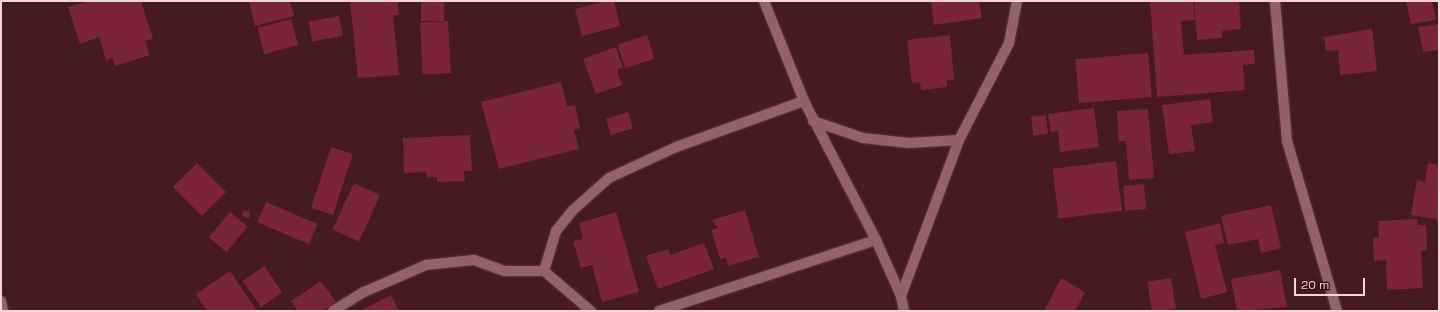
<!DOCTYPE html>
<style>
body{margin:0}
#map{position:relative;width:1440px;height:312px;overflow:hidden;background:#451a21;font-family:"Space Grotesk",sans-serif}
div>[style]{position:absolute}
[style*='--x']{left:calc(var(--x)*1px);top:calc(var(--y)*1px);width:calc(var(--w)*1px);rotate:calc(var(--a)*1deg)}
.building>*{inset:0;background:#792535;transform-origin:0 0}
.roads{filter:drop-shadow(0 0 1px #5e393f) drop-shadow(0 0 1px #5e393f)}
.minor>*{height:10px;margin:-5px;padding:0 5px;transform-origin:5px;border-radius:5px;background:#956267}
span{translate:-50% -50%;white-space:nowrap;text-align:center;line-height:1.15;-webkit-text-stroke:3px #3a1017;paint-order:stroke}
.frame{position:absolute;inset:0;border:2px solid #f3d5d7;pointer-events:none}
.scale{position:absolute;left:1294px;top:278px;width:71px;height:18px;box-sizing:border-box;border:2px solid #f3d5d7;border-top:0;padding-left:5px;font-size:12px;line-height:14px;white-space:nowrap;color:#f3d5d7;-webkit-text-stroke:3px #3a1017;paint-order:stroke}
</style>
<div id="map">
<div class="building">
<i style="clip-path:polygon(88px 1px,141px 1px,153px 39px,145px 41px,150px 55px,115px 66px,112px 58px,106px 60px,99px 37px,80px 44px,68px 7px)"></i>
<i style="clip-path:polygon(249px 1px,290px 1px,294px 16px,255px 26px)"></i>
<i style="clip-path:polygon(350px 1px,398px 1px,399px 15px,393px 15px,399px 75px,358px 78px)"></i>
<i style="left:421px;top:1px;width:23px;height:20px"></i>
<i style="clip-path:polygon(606px 1px,614px 1px,620px 26px,582px 36px,575px 9px)"></i>
<i style="clip-path:polygon(931px 1px,979px 1px,982px 18px,934px 25px)"></i>
<i style="clip-path:polygon(1150px 1px,1193px 1px,1195px 20px,1181px 21px,1184px 55px,1254px 50px,1255px 64px,1243px 65px,1245px 90px,1157px 97px)"></i>
<i style="clip-path:polygon(1194px 1px,1239px 1px,1241px 29px,1222px 31px,1222px 38px,1197px 40px)"></i>
<i style="clip-path:polygon(1406px 1px,1432px 1px,1436px 20px,1411px 24px)"></i>
<i style="left:339px;top:16px;width:20px;height:31px;rotate:79deg"></i>
<i style="left:291px;top:19px;width:27px;height:35px;rotate:75deg"></i>
<i style="left:448px;top:21px;width:52px;height:28px;rotate:87deg"></i>
<i style="clip-path:polygon(1439px 24px,1439px 50px,1423px 52px,1418px 27px)"></i>
<i style="clip-path:polygon(1372px 29px,1377px 71px,1340px 75px,1338px 50px,1326px 51px,1324px 37px)"></i>
<i style="left:647px;top:35px;width:25px;height:31px;rotate:72deg"></i>
<i style="clip-path:polygon(950px 35px,954px 80px,947px 80px,947px 87px,921px 90px,920px 82px,912px 83px,907px 40px)"></i>
<i style="clip-path:polygon(616px 47px,623px 67px,617px 70px,622px 85px,596px 94px,583px 59px)"></i>
<i style="left:1148px;top:53px;width:44px;height:73px;rotate:85deg"></i>
<i style="clip-path:polygon(561px 82px,567px 106px,575px 105px,580px 128px,574px 130px,579px 149px,499px 169px,481px 102px)"></i>
<i style="clip-path:polygon(1210px 99px,1213px 122px,1191px 125px,1195px 151px,1169px 154px,1162px 105px)"></i>
<i style="clip-path:polygon(1094px 108px,1099px 147px,1060px 152px,1058px 131px,1051px 132px,1048px 114px)"></i>
<i style="clip-path:polygon(1148px 109px,1154px 178px,1129px 180px,1126px 141px,1119px 141px,1117px 111px)"></i>
<i style="left:628px;top:112px;width:17px;height:23px;rotate:73deg"></i>
<i style="left:1046px;top:115px;width:19px;height:15px;rotate:84deg"></i>
<i style="clip-path:polygon(470px 135px,472px 171px,464px 171px,465px 181px,437px 182px,437px 177px,427px 178px,426px 172px,404px 173px,403px 138px)"></i>
<i style="left:331px;top:147px;width:23px;height:64px;rotate:18deg"></i>
<i style="left:1116px;top:161px;width:50px;height:64px;rotate:83deg"></i>
<i style="left:197px;top:163px;width:41px;height:34px;rotate:45deg"></i>
<i style="clip-path:polygon(1428px 163px,1439px 165px,1439px 227px,1437px 219px,1411px 215px,1417px 180px,1425px 182px)"></i>
<i style="left:354px;top:183px;width:29px;height:51px;rotate:25deg"></i>
<i style="left:1144px;top:184px;width:25px;height:21px;rotate:85deg"></i>
<i style="left:266px;top:202px;width:56px;height:22px;rotate:23deg"></i>
<i style="clip-path:polygon(1271px 205px,1281px 248px,1261px 253px,1258px 239px,1228px 245px,1221px 216px)"></i>
<i style="clip-path:polygon(243px 210px,250px 212px,249px 218px,242px 216px)"></i>
<i style="clip-path:polygon(745px 210px,759px 257px,728px 266px,726px 258px,720px 259px,711px 230px,718px 228px,712px 220px)"></i>
<i style="left:230px;top:212px;width:23px;height:33px;rotate:40deg"></i>
<i style="clip-path:polygon(616px 212px,639px 292px,602px 302px,592px 265px,581px 268px,573px 241px,583px 239px,579px 223px)"></i>
<i style="clip-path:polygon(1417px 219px,1418px 225px,1426px 225px,1427px 250px,1421px 251px,1423px 288px,1387px 290px,1386px 260px,1374px 261px,1373px 238px,1379px 238px,1378px 221px)"></i>
<i style="clip-path:polygon(1220px 223px,1224px 243px,1215px 245px,1227px 292px,1201px 299px,1185px 232px)"></i>
<i style="clip-path:polygon(704px 243px,714px 269px,658px 289px,646px 256px,668px 249px,670px 255px)"></i>
<i style="left:264px;top:266px;width:32px;height:26px;rotate:55deg"></i>
<i style="clip-path:polygon(1280px 270px,1287px 307px,1237px 311px,1231px 279px)"></i>
<i style="clip-path:polygon(230px 271px,257px 311px,207px 311px,196px 294px)"></i>
<i style="clip-path:polygon(1061px 278px,1085px 292px,1075px 311px,1044px 311px)"></i>
<i style="left:1171px;top:278px;width:31px;height:24px;rotate:81deg"></i>
<i style="clip-path:polygon(321px 281px,336px 302px,322px 311px,298px 311px,291px 301px)"></i>
<i style="clip-path:polygon(391px 295px,399px 311px,360px 311px)"></i>
</div>
<div class="roads">
<div class="minor">
<i style="--x:764;--y:1;--w:108;--a:68.2"></i>
<i style="--x:804;--y:101;--w:157;--a:62.6"></i>
<i style="--x:876;--y:240;--w:61;--a:65.9"></i>
<i style="--x:901;--y:296;--w:15;--a:79"></i>
<i style="--x:1275;--y:1;--w:141;--a:85.1"></i>
<i style="--x:1287;--y:141;--w:177;--a:73.6"></i>
<i style="--x:813;--y:121;--w:53;--a:18.8"></i>
<i style="--x:863;--y:138;--w:46;--a:6.2"></i>
<i style="--x:909;--y:143;--w:50;--a:-3.4"></i>
<i style="--x:544;--y:271;--w:42;--a:-73.3"></i>
<i style="--x:556;--y:231;--w:27;--a:-51"></i>
<i style="--x:573;--y:210;--w:48;--a:-41.6"></i>
<i style="--x:609;--y:178;--w:74;--a:-24.8"></i>
<i style="--x:676;--y:147;--w:136;--a:-19.8"></i>
<i style="--x:901;--y:296;--w:166;--a:-69.6"></i>
<i style="--x:959;--y:140;--w:109;--a:-62.7"></i>
<i style="--x:1009;--y:43;--w:43;--a:-79.2"></i>
<i style="--x:1;--y:301;--w:10;--a:79"></i>
<i style="--x:333;--y:311;--w:36;--a:-32"></i>
<i style="--x:364;--y:292;--w:68;--a:-23.5"></i>
<i style="--x:426;--y:265;--w:48;--a:-5.9"></i>
<i style="--x:474;--y:260;--w:33;--a:20"></i>
<i style="--x:505;--y:271;--w:39;--a:0"></i>
<i style="--x:544;--y:271;--w:62;--a:40.4"></i>
<i style="--x:659;--y:311;--w:228;--a:-18.1"></i>
</div>
</div>
<div class="frame"></div>
<div class="scale">20 m</div>
</div>
